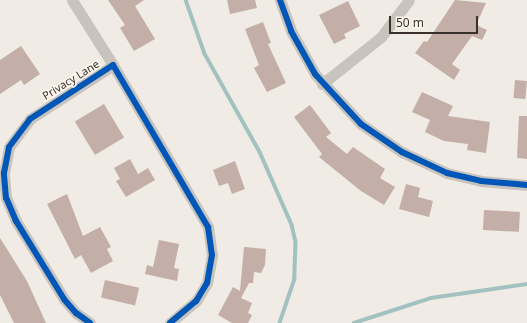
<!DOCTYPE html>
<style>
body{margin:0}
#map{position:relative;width:527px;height:323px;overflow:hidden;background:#f0ebe5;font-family:"Noto Sans",sans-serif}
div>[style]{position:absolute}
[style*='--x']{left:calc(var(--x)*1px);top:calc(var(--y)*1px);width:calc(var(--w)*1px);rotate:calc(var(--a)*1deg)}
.stream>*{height:3.5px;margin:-1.75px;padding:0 1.75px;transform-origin:1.75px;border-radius:1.75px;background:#a1c2c1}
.building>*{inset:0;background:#c3afa7;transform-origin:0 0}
.minor>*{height:11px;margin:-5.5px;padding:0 5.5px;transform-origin:5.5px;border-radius:5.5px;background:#c9c3be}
.cycleway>*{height:6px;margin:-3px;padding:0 3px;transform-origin:3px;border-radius:3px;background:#0057b8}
span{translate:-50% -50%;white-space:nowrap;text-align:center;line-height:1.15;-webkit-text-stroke:3.5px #fbf5ee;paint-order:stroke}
.street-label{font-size:11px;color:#3b302b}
.scale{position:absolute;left:389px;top:16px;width:89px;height:18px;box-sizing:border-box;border:2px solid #3b302b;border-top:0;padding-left:5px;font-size:12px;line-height:14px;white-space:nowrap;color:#3b302b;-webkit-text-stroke:3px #fbf5ee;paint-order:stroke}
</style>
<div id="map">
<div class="stream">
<i style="--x:186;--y:0;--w:57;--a:70.6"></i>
<i style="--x:205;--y:54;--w:112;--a:60.7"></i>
<i style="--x:260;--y:152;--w:80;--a:66.3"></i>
<i style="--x:292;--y:225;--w:17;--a:77"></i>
<i style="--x:296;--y:242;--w:37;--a:92"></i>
<i style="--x:295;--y:279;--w:46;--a:108.8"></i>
<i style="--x:354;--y:323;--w:81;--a:-18"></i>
<i style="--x:431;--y:298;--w:97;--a:-8.3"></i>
</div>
<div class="building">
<i style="clip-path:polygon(108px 0,144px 0,135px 6px,155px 39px,134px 51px,120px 28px,125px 25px)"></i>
<i style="clip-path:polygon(227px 0,255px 0,257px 8px,230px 14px)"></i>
<i style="clip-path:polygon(455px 0,486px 3px,476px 25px,487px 30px,482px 40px,472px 36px,452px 64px,460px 70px,454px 80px,415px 53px,424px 41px,427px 42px)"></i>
<i style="clip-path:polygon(348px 1px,360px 26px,344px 34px,346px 38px,334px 44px,319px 15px)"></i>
<i style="clip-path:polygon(263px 22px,271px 43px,268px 44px,286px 83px,267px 92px,254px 68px,259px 65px,245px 29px)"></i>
<i style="clip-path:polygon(21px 46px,40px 74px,24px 85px,21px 80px,0 94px,0 60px)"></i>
<i style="left:515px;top:80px;width:12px;height:18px;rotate:5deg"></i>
<i style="clip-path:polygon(422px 92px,453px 106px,448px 116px,490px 122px,486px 153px,467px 150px,468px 144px,444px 141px,425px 132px,430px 120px,412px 112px)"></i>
<i style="left:104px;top:104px;width:39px;height:34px;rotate:59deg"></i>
<i style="clip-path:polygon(310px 105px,331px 133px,326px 137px,347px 154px,353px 147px,385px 169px,380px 178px,395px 187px,384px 205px,361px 191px,319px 157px,322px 154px,294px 117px)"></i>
<i style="clip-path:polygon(519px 116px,527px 116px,527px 159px,517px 158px)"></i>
<i style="clip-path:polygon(130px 159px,138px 174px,148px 168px,155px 180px,126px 197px,116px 181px,120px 179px,114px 168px)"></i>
<i style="clip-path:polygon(235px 161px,245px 189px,232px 194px,228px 183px,219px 186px,213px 170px)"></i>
<i style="clip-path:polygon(406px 184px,420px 188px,418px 197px,433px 201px,429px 217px,399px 209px)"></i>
<i style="clip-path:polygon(67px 194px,83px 236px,100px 227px,111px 247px,107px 249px,113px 261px,91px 273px,81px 255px,75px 259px,47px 204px)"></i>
<i style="left:484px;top:210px;width:36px;height:20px;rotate:3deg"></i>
<i style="clip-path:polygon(0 238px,27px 281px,46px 323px,14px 323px,0 295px)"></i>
<i style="clip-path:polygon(159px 240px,179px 244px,174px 268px,179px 269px,177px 281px,145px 274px,147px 265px,153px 267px)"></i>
<i style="clip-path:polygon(244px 247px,266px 249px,265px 265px,261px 273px,254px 272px,253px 283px,249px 283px,241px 298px,252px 303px,248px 313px,252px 315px,248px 323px,232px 323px,218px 315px,233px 287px,240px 291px)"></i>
<i style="left:105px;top:280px;width:35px;height:18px;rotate:13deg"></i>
</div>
<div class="minor">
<i style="--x:72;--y:0;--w:77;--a:57.8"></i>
<i style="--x:280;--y:0;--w:33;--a:70"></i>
<i style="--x:291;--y:31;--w:49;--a:60.8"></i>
<i style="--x:315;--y:74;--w:68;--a:47.4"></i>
<i style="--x:361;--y:124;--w:50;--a:34.3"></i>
<i style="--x:402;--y:152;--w:50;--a:25"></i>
<i style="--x:447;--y:173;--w:35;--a:13"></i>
<i style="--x:481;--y:181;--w:46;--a:5"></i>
<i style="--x:322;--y:84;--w:75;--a:-38.5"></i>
<i style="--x:381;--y:37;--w:46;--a:-52.9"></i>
<i style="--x:90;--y:323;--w:17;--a:-144"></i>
<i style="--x:76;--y:313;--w:18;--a:-131"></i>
<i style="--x:64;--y:299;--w:92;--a:-121.6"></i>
<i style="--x:16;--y:221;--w:25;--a:-113"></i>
<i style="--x:6;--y:198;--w:25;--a:-95"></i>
<i style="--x:4;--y:173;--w:26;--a:-79"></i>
<i style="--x:9;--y:147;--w:35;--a:-53"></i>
<i style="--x:30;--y:119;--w:99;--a:-33"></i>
<i style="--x:113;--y:65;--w:188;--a:59.6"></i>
<i style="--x:208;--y:227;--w:28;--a:82"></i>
<i style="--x:212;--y:255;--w:28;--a:100"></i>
<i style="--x:207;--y:283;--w:21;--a:121"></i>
<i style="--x:196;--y:301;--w:34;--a:140"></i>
</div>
<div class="cycleway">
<i style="--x:280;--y:0;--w:33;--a:70"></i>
<i style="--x:291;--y:31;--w:49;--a:60.8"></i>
<i style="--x:315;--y:74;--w:68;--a:47.4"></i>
<i style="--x:361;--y:124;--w:50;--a:34.3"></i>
<i style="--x:402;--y:152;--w:50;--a:25"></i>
<i style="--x:447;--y:173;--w:35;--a:13"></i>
<i style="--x:481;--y:181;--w:46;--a:5"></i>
<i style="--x:90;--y:323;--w:17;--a:-144"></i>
<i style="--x:76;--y:313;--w:18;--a:-131"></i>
<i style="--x:64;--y:299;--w:92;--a:-121.6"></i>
<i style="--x:16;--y:221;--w:25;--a:-113"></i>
<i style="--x:6;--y:198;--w:25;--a:-95"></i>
<i style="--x:4;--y:173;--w:26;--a:-79"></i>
<i style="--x:9;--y:147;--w:35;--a:-53"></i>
<i style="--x:30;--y:119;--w:99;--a:-33"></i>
<i style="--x:113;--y:65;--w:188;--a:59.6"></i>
<i style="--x:208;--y:227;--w:28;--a:82"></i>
<i style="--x:212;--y:255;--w:28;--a:100"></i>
<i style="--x:207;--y:283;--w:21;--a:121"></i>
<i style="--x:196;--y:301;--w:34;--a:140"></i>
</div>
<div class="street-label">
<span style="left:71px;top:80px;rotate:-32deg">Privacy Lane</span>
</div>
<div class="scale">50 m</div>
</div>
